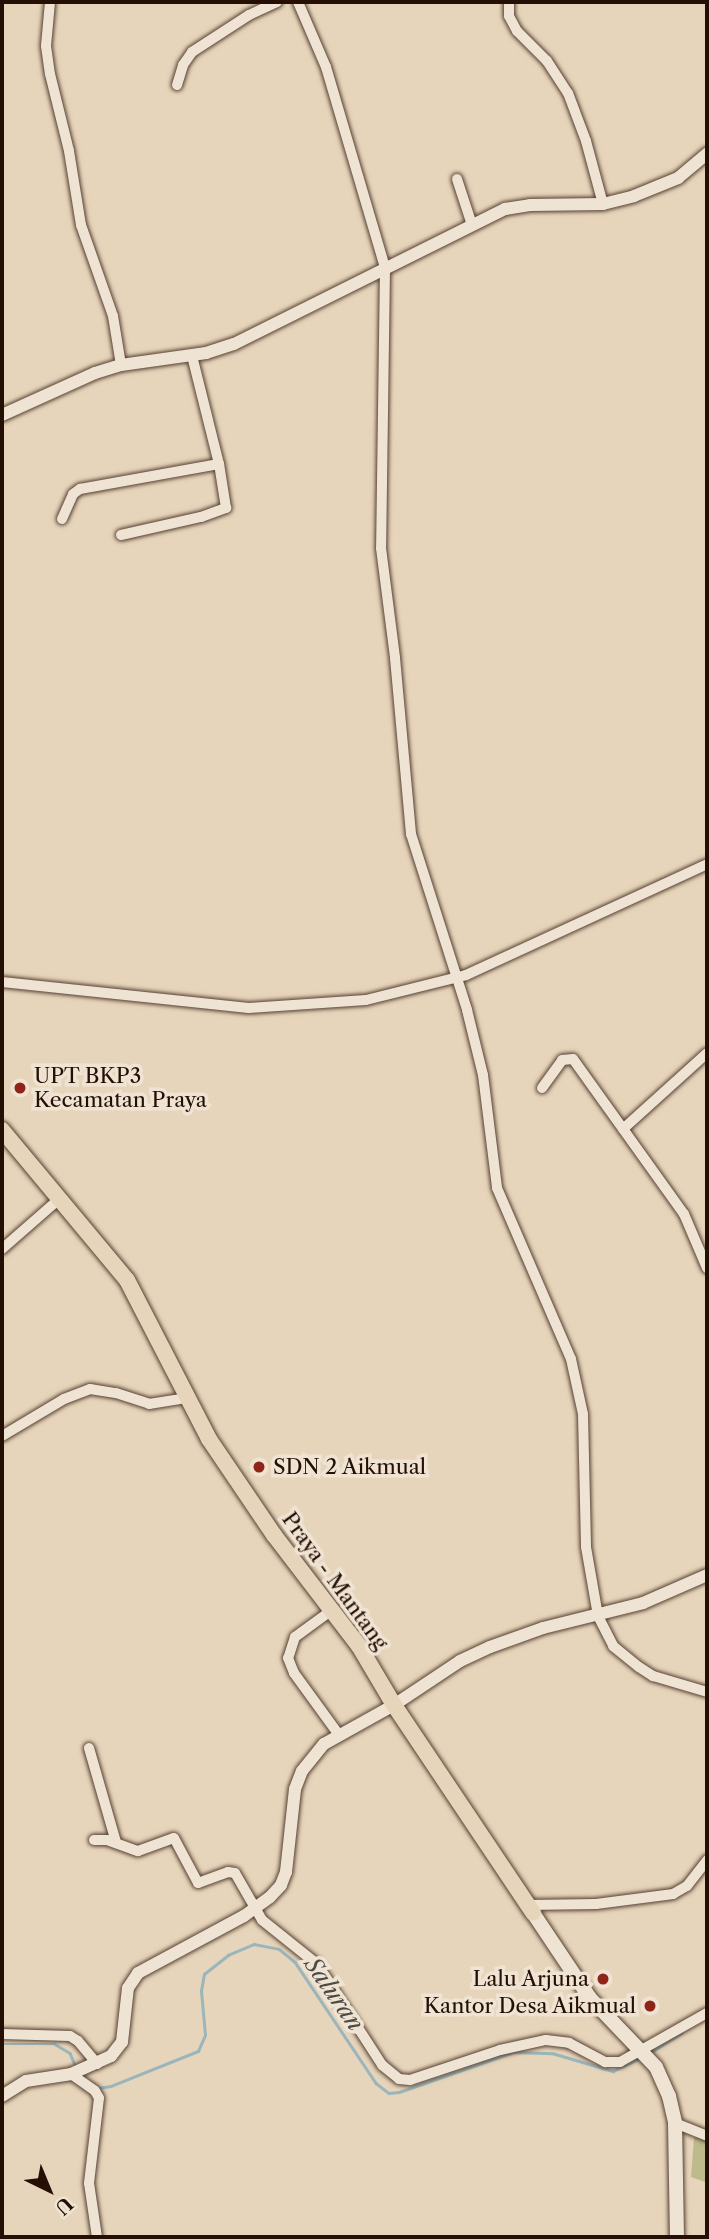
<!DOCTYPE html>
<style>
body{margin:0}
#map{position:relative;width:709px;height:2239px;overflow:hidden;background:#e7d5bb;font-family:"Libre Caslon Text",serif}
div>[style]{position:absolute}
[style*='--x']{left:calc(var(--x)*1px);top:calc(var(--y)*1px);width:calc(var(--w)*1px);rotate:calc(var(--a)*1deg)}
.green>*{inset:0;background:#bdbb8b}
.stream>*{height:2.5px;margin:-1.25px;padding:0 1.25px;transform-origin:1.25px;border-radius:1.25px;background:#9bb6bb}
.roads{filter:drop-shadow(0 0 2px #564032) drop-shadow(0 0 2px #564032)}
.minor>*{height:10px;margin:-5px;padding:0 5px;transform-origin:5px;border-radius:5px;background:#efe4d3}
.tertiary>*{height:12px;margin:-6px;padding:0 6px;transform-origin:6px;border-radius:6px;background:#efe4d3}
.secondary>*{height:14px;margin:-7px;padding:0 7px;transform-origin:7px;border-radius:7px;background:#efe4d3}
.primary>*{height:16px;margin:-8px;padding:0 8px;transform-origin:8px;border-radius:8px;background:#e7d5bb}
.dots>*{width:19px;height:19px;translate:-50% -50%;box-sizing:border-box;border:4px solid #efe4d3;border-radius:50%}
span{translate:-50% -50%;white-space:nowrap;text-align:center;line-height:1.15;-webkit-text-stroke:7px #efe4d3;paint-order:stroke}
.poi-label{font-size:21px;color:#250f05}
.left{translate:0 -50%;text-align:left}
.right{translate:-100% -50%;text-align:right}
.street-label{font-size:21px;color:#250f05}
.water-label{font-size:23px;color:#4e4945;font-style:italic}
.frame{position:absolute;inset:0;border:4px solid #250f05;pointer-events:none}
.north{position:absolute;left:14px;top:2155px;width:70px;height:70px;-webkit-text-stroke:5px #efe4d3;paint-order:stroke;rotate:137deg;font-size:19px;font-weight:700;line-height:28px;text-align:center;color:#250f05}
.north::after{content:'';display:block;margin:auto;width:24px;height:32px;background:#250f05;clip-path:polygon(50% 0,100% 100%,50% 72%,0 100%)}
</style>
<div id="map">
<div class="green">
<i style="clip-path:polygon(694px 2137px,707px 2139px,705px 2182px,691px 2177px)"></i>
</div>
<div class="stream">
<i style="--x:2;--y:2044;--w:53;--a:0"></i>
<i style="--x:55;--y:2044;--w:17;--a:31"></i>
<i style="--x:70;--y:2053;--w:15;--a:67"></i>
<i style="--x:651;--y:2052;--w:36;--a:-32"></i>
<i style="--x:97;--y:2088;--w:14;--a:-8"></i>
<i style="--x:111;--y:2086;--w:94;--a:-21.9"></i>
<i style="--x:198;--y:2051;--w:17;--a:-66"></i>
<i style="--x:205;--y:2035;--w:44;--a:-95.2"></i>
<i style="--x:201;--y:1991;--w:17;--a:-80"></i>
<i style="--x:204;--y:1974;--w:31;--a:-38"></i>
<i style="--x:228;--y:1955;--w:28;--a:-23"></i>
<i style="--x:254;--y:1944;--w:25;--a:11"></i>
<i style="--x:279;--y:1949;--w:21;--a:39"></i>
<i style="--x:295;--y:1962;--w:146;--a:56.2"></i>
<i style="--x:376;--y:2083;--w:16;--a:38"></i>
<i style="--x:389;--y:2093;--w:10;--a:-6"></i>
<i style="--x:399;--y:2092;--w:122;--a:-19.2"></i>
<i style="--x:514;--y:2052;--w:38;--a:2"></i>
<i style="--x:552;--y:2053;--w:64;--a:16.4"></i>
<i style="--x:613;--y:2071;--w:29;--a:-25"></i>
</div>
<div class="roads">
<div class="minor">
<i style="--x:50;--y:2;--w:44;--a:95.2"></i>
<i style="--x:46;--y:46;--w:28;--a:82"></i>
<i style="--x:50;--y:74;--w:79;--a:76.1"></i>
<i style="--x:69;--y:151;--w:75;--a:80.8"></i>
<i style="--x:81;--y:225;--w:96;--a:70.6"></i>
<i style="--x:113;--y:316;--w:50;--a:80.7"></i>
<i style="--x:298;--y:2;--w:71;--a:66.7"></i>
<i style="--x:326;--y:67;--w:209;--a:73.6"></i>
<i style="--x:385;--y:268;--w:280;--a:90.8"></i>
<i style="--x:381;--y:548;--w:111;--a:82.7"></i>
<i style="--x:395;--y:658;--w:177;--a:84.8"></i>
<i style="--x:411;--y:834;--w:185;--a:72.3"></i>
<i style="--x:467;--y:1010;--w:67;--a:76.2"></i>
<i style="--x:483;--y:1075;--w:114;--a:82.9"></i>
<i style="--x:497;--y:1188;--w:186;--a:66.6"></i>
<i style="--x:571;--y:1359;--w:56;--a:77.7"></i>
<i style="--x:583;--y:1414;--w:133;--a:88.7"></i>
<i style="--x:586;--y:1547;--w:70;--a:80.1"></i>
<i style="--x:598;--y:1616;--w:34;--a:63"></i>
<i style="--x:613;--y:1646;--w:33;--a:39"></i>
<i style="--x:639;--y:1667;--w:17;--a:33"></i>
<i style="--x:653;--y:1676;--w:56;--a:16.5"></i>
<i style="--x:509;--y:2;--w:14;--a:90"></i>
<i style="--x:509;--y:16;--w:17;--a:62"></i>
<i style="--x:517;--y:31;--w:42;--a:45"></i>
<i style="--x:547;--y:61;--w:38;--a:57"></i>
<i style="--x:568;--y:93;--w:51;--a:69.4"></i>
<i style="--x:586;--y:141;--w:65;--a:74.9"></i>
<i style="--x:177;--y:85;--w:21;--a:-73"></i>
<i style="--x:183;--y:65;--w:16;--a:-55"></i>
<i style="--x:192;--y:52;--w:68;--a:-33"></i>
<i style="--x:249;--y:15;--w:31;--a:-25"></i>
<i style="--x:457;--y:179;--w:48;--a:71.9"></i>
<i style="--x:62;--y:519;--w:27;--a:-66"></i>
<i style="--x:73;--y:494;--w:9;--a:-36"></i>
<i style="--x:80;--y:489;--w:141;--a:-10.2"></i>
<i style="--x:121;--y:535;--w:82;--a:-12.7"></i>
<i style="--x:201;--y:517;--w:27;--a:-20"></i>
<i style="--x:226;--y:508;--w:45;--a:-99"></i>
<i style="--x:219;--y:464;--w:111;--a:-104"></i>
<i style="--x:2;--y:982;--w:248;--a:6"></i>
<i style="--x:249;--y:1008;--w:117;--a:-3.9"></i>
<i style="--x:366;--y:1000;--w:103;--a:-14"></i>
<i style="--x:466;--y:975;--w:265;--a:-24.7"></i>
<i style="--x:542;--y:1088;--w:34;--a:-54"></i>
<i style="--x:562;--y:1060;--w:11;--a:-5"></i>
<i style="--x:573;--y:1059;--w:191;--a:54.4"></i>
<i style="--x:684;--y:1214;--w:59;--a:66.9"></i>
<i style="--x:623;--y:1129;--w:113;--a:-42.1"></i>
<i style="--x:2;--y:1249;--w:74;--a:-41.2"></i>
<i style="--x:2;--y:1436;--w:72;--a:-30.8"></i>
<i style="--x:64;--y:1399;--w:28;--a:-21"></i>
<i style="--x:90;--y:1389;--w:26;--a:9"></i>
<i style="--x:116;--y:1393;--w:35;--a:18"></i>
<i style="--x:149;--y:1404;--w:39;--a:-9"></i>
<i style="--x:332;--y:1610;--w:46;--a:143.9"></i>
<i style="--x:295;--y:1637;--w:22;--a:108"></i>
<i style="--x:288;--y:1658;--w:16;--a:68"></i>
<i style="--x:294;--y:1673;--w:77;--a:54"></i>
<i style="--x:89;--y:1748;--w:98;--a:74"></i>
<i style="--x:94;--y:1840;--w:13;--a:0"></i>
<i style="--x:107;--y:1840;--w:33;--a:20"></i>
<i style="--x:138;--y:1851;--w:38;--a:-20"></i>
<i style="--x:174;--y:1838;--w:51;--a:61.9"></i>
<i style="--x:198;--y:1883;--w:32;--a:-20"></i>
<i style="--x:228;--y:1872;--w:7;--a:8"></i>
<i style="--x:235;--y:1873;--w:54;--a:60.1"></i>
<i style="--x:262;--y:1920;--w:70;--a:38.7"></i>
<i style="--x:317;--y:1964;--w:120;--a:57.2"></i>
<i style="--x:382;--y:2065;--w:22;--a:39"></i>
<i style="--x:399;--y:2079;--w:11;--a:5"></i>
<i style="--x:410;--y:2080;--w:95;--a:-18.4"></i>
<i style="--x:500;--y:2050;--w:47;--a:-12.3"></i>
<i style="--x:546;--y:2040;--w:23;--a:7"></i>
<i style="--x:569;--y:2043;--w:41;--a:27.8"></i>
<i style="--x:605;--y:2062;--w:15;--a:0"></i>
<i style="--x:620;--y:2062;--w:100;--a:-29.4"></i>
<i style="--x:527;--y:1905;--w:69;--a:-0.8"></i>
<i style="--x:596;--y:1904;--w:78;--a:-7.4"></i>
<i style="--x:673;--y:1894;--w:16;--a:-30"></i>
<i style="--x:687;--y:1886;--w:33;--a:-52"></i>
<i style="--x:2;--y:2034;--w:68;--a:1.7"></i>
<i style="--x:70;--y:2036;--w:9;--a:32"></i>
<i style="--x:78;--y:2041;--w:30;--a:50"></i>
<i style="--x:71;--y:2074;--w:29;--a:35"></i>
<i style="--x:95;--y:2091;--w:8;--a:60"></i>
<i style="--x:99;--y:2098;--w:86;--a:96.7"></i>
<i style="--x:89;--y:2183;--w:55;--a:81.6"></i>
<i style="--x:675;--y:2123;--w:35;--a:22"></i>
</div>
<div class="tertiary">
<i style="--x:2;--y:415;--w:102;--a:-24.3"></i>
<i style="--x:95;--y:373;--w:27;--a:-17"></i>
<i style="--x:121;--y:365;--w:86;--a:-8"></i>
<i style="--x:206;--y:353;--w:29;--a:-18"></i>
<i style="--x:234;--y:344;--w:303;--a:-26.5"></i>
<i style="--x:505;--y:209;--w:25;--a:-9"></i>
<i style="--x:530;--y:205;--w:73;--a:-0.8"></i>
<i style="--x:603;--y:204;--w:32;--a:-14"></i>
<i style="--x:634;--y:196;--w:48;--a:-22.2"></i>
<i style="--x:678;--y:178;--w:38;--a:-40"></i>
<i style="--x:2;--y:2096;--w:28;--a:-32"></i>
<i style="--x:26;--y:2081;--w:46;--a:-8.8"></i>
<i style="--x:71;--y:2074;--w:44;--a:-24.2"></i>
<i style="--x:111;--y:2056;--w:18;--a:-52"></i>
<i style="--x:122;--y:2042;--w:54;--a:-83.7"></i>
<i style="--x:128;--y:1988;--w:18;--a:-56"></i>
<i style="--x:138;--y:1973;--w:120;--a:-28.3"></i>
<i style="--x:244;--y:1916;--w:32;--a:-36"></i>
<i style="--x:270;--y:1897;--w:16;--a:-47"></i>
<i style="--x:281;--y:1885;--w:14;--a:-69"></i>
<i style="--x:286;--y:1872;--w:83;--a:-83.8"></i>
<i style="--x:295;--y:1789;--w:19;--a:-69"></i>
<i style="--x:302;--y:1771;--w:35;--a:-51"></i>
<i style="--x:324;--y:1744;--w:80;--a:-29.1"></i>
<i style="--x:394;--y:1705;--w:79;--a:-33.7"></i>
<i style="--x:460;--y:1661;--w:33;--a:-25"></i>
<i style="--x:490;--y:1647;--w:56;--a:-19.7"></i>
<i style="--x:543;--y:1628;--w:103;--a:-14"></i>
<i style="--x:643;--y:1603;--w:70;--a:-23.6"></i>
</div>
<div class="secondary">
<i style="--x:533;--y:1913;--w:102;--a:56.2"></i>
<i style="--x:590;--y:1998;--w:95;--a:46.3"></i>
<i style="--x:656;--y:2067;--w:32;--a:66"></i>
<i style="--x:669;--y:2096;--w:28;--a:77"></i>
<i style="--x:675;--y:2123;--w:114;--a:89"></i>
</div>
<div class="primary">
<i style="--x:2;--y:1130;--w:195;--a:50.2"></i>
<i style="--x:127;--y:1280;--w:179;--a:62.7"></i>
<i style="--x:209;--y:1439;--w:116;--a:55.9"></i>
<i style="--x:274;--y:1535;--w:140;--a:52.6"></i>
<i style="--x:359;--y:1646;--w:69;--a:59.3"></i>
<i style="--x:394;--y:1705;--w:250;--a:56.2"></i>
</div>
</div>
<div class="dots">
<i style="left:20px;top:1088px;background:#8f2418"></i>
<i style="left:259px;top:1467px;background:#8f2418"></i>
<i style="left:603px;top:1979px;background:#8f2418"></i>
<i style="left:650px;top:2006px;background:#8f2418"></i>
</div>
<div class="poi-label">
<span class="left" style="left:34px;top:1088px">UPT BKP3<br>Kecamatan Praya</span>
<span class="left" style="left:273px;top:1467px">SDN 2 Aikmual</span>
<span class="right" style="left:589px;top:1979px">Lalu Arjuna</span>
<span class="right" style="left:636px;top:2006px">Kantor Desa Aikmual</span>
</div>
<div class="street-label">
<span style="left:335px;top:1581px;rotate:54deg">Praya - Mantang</span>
</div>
<div class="water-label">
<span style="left:334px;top:1994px;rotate:55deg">Saluran</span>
</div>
<div class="frame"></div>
<div class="north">U</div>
</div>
